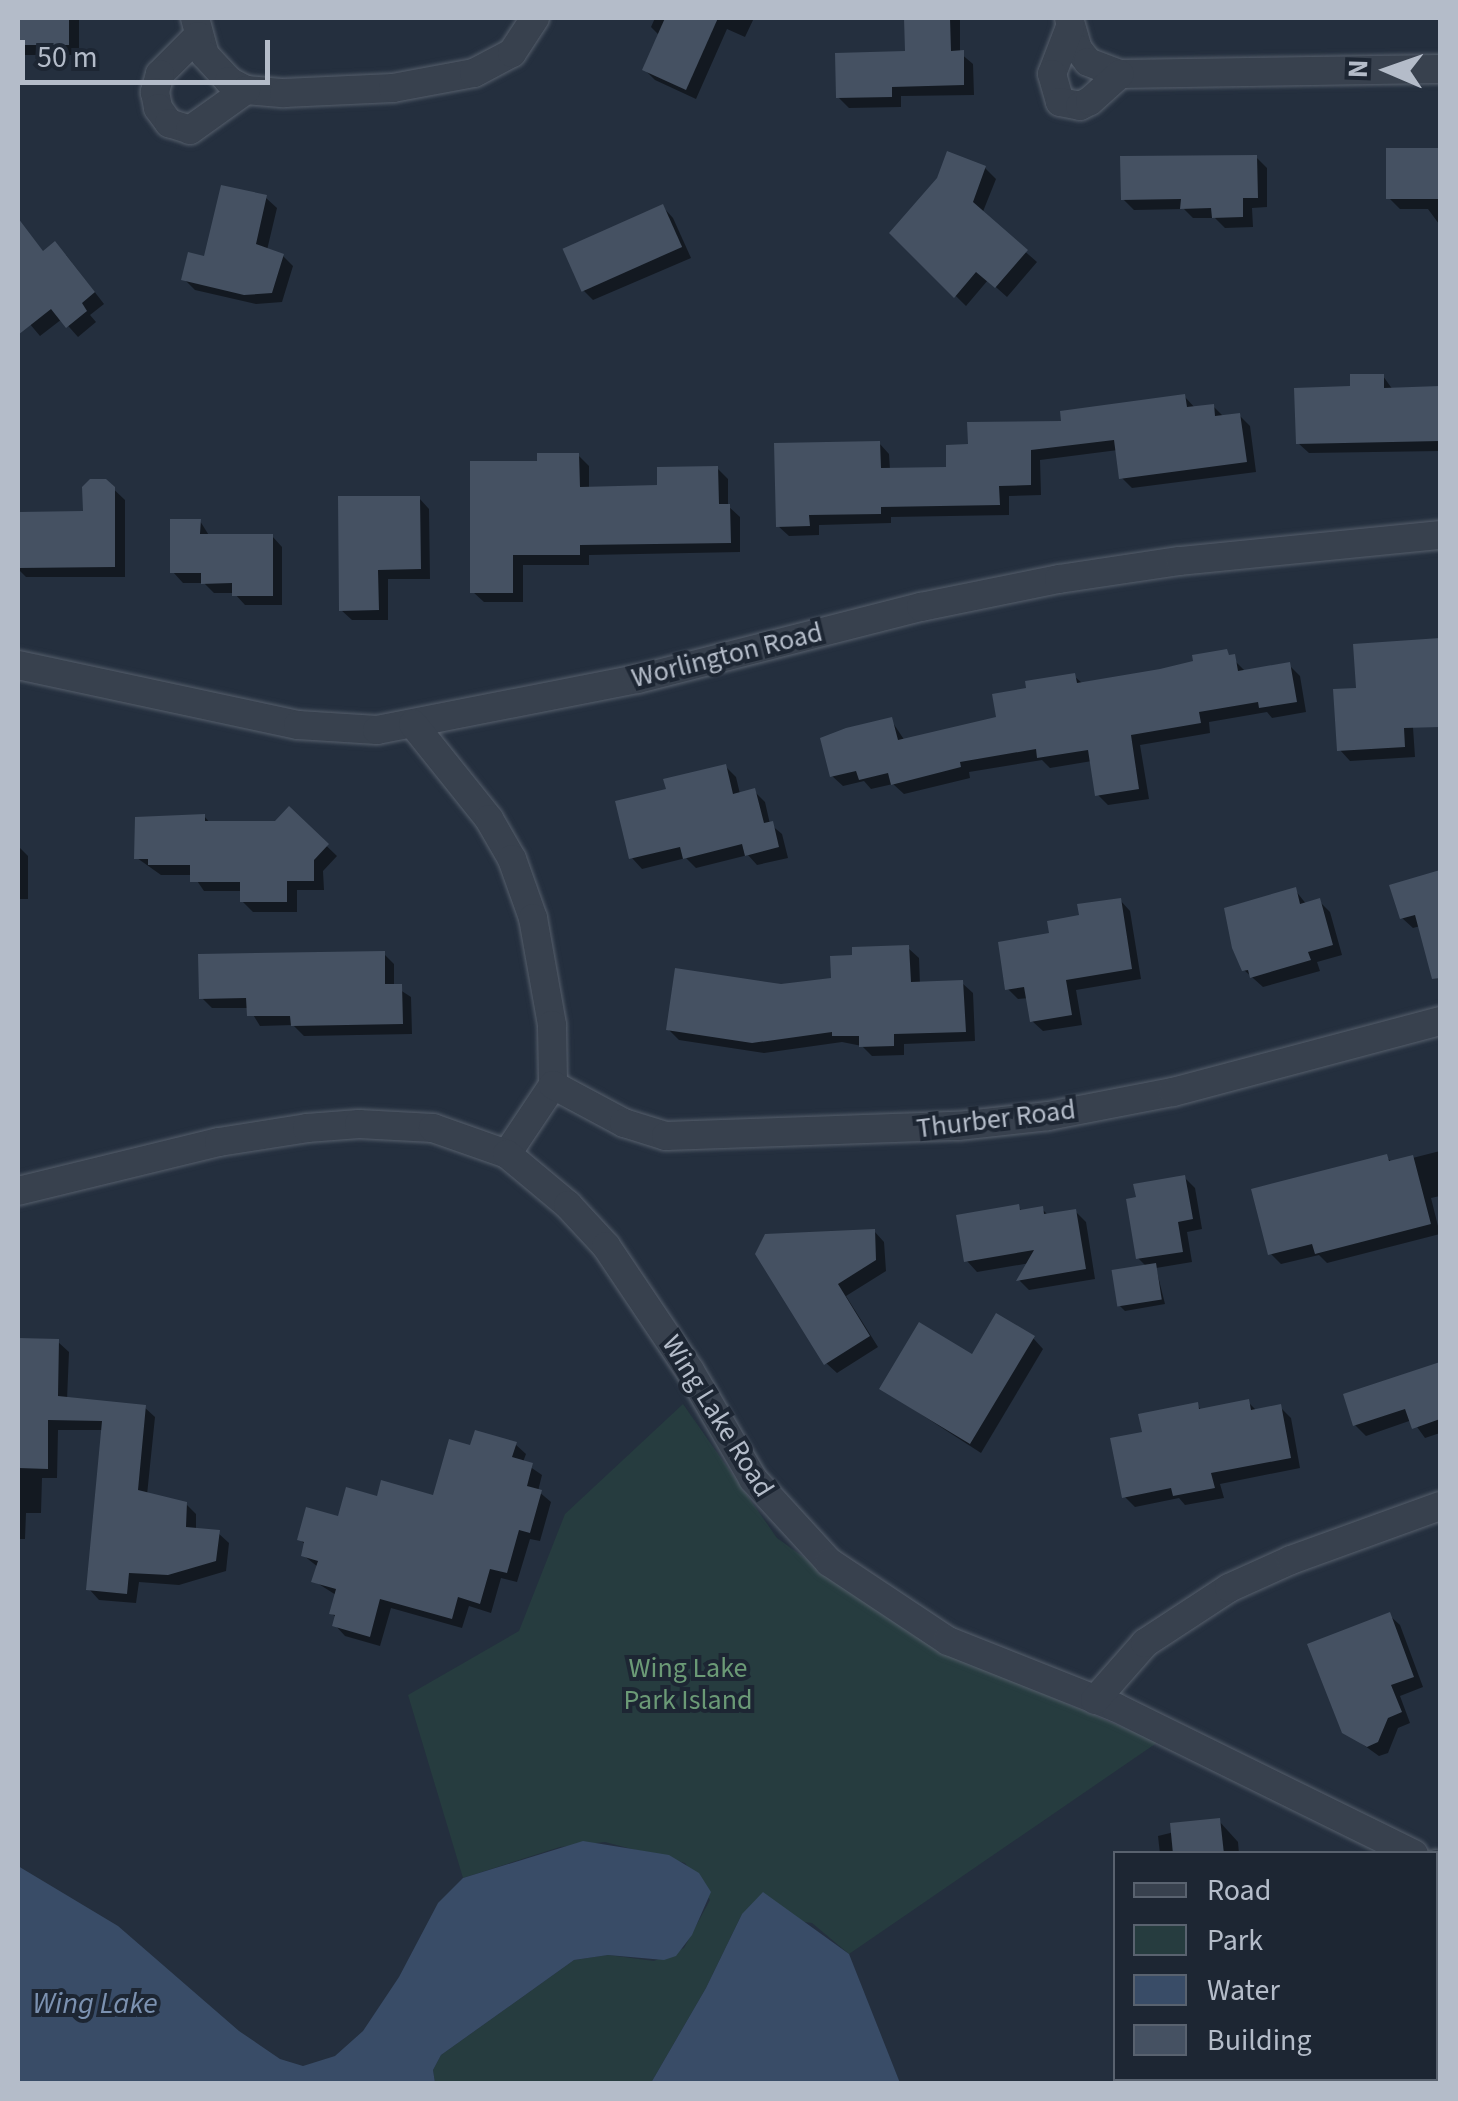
<!DOCTYPE html>
<style>
body{margin:0}
#map{position:relative;width:1458px;height:2101px;overflow:hidden;background:#242f3e;font-family:"Source Sans 3",sans-serif}
div>[style]{position:absolute}
[style*='--x']{left:calc(var(--x)*1px);top:calc(var(--y)*1px);width:calc(var(--w)*1px);rotate:calc(var(--a)*1deg)}
.green>*{inset:0;background:#263c3f}
.water>*{inset:0;background:#394c67}
.shadow>*{inset:0;background:#0007;transform-origin:0 0}
.building>*{inset:0;background:#455162;transform-origin:0 0}
.roads{filter:drop-shadow(0 0 2px #565f6c) drop-shadow(0 0 2px #565f6c)}
.minor>*{height:28px;margin:-14px;padding:0 14px;transform-origin:14px;border-radius:14px;background:#38414e}
span{translate:-50% -50%;white-space:nowrap;text-align:center;line-height:1.15;-webkit-text-stroke:8px #1d2633;paint-order:stroke}
.street-label{font-size:28px;color:#b4bcc9}
.park-label{font-size:28px;color:#6b9a76}
.water-label{font-size:30px;color:#7c92b1;font-style:italic}
.frame{position:absolute;inset:0;border:20px solid #b4bcc9;pointer-events:none}
.legend{position:absolute;left:1113px;top:1851px;width:325px;height:230px;box-sizing:border-box;background:#1d2633;border:2px solid #59626f;margin:0;padding:12px 18px;list-style:none;font-size:30px;color:#b4bcc9}
.legend li{display:flex;align-items:center;gap:20px;height:50px}
.legend b{width:50px;border:2px solid #59626f}
.north{position:absolute;left:1338px;top:20px;width:100px;height:100px;-webkit-text-stroke:8px #1d2633;paint-order:stroke;rotate:272deg;font-size:28px;font-weight:700;line-height:40px;text-align:center;color:#b4bcc9}
.north::after{content:'';display:block;margin:auto;width:35px;height:45px;background:#b4bcc9;clip-path:polygon(50% 0,100% 100%,50% 72%,0 100%)}
.scale{position:absolute;left:20px;top:40px;width:250px;height:45px;box-sizing:border-box;border:5px solid #b4bcc9;border-top:0;padding-left:12px;font-size:30px;line-height:35px;white-space:nowrap;color:#b4bcc9;-webkit-text-stroke:8px #1d2633;paint-order:stroke}
</style>
<div id="map">
<div class="green">
<i style="clip-path:polygon(683px 1404px,777px 1538px,847px 1588px,1027px 1687px,1158px 1742px,849px 1954px,812px 1923px,742px 1914px,706px 1988px,651px 2083px,435px 2083px,433px 2070px,441px 2055px,574px 1960px,608px 1955px,654px 1961px,684px 1948px,710px 1900px,685px 1863px,605px 1842px,560px 1847px,463px 1878px,408px 1695px,519px 1631px,565px 1514px)"></i>
</div>
<div class="water">
<i style="clip-path:polygon(583px 1841px,669px 1855px,699px 1873px,711px 1892px,692px 1935px,676px 1956px,664px 1960px,608px 1955px,574px 1960px,441px 2055px,433px 2070px,435px 2083px,18px 2083px,18px 1866px,118px 1926px,239px 2031px,280px 2059px,303px 2066px,335px 2056px,363px 2031px,399px 1977px,438px 1903px,463px 1878px)"></i>
<i style="clip-path:polygon(763px 1892px,849px 1954px,900px 2083px,651px 2083px,706px 1988px,742px 1914px)"></i>
</div>
<div class="shadow">
<i style="left:18px;top:18px;width:61px;height:37px"></i>
<i style="clip-path:polygon(655px 18px,754px 18px,745px 37px,727px 29px,696px 99px,655px 80px,645px 70px,660px 36px,651px 27px)"></i>
<i style="clip-path:polygon(907px 18px,960px 18px,960px 53px,973px 64px,974px 95px,901px 96px,901px 107px,849px 108px,838px 97px,907px 54px)"></i>
<i style="clip-path:polygon(1440px 151px,1440px 224px,1439px 224px,1428px 209px,1400px 209px,1390px 199px,1389px 152px)"></i>
<i style="clip-path:polygon(1256px 157px,1267px 168px,1267px 207px,1252px 208px,1253px 227px,1225px 228px,1215px 218px,1193px 218px,1184px 209px,1134px 210px,1123px 199px)"></i>
<i style="clip-path:polygon(985px 168px,996px 179px,982px 214px,1037px 262px,1007px 297px,988px 280px,966px 306px,892px 233px)"></i>
<i style="clip-path:polygon(266px 198px,277px 208px,267px 250px,283px 256px,293px 266px,282px 302px,256px 304px,195px 290px,184px 279px)"></i>
<i style="clip-path:polygon(663px 207px,673px 218px,691px 258px,593px 300px,582px 289px)"></i>
<i style="clip-path:polygon(29px 237px,44px 253px,66px 255px,104px 304px,90px 315px,96px 322px,78px 337px,62px 319px,40px 336px,18px 310px,18px 290px,31px 280px,18px 263px,18px 247px)"></i>
<i style="clip-path:polygon(1383px 376px,1393px 390px,1440px 389px,1440px 451px,1309px 453px,1298px 443px,1353px 389px)"></i>
<i style="clip-path:polygon(1185px 397px,1196px 409px,1213px 406px,1225px 418px,1240px 416px,1250px 426px,1256px 472px,1132px 488px,1121px 477px,1118px 450px,1040px 460px,1041px 495px,1009px 496px,1009px 515px,891px 517px,891px 523px,819px 525px,819px 535px,789px 536px,778px 526px,879px 443px,889px 454px,890px 470px,949px 470px,970px 447px)"></i>
<i style="clip-path:polygon(578px 455px,589px 466px,589px 489px,660px 488px,717px 468px,728px 479px,728px 506px,740px 517px,740px 552px,589px 555px,589px 565px,523px 565px,523px 602px,484px 602px,473px 592px,540px 463px)"></i>
<i style="clip-path:polygon(105px 481px,125px 500px,125px 577px,26px 577px,18px 569px,18px 514px,85px 514px)"></i>
<i style="clip-path:polygon(419px 498px,429px 509px,430px 579px,388px 579px,388px 620px,352px 620px,341px 610px)"></i>
<i style="clip-path:polygon(200px 521px,210px 537px,272px 536px,282px 547px,282px 605px,245px 605px,234px 593px,214px 593px,204px 583px,183px 583px,173px 572px)"></i>
<i style="clip-path:polygon(1440px 641px,1440px 681px,1410px 683px,1415px 757px,1350px 761px,1340px 750px,1359px 690px,1356px 646px)"></i>
<i style="clip-path:polygon(1226px 652px,1246px 672px,1289px 665px,1300px 676px,1306px 712px,1272px 718px,1267px 712px,1209px 722px,1210px 733px,1140px 745px,1149px 799px,1108px 805px,1098px 795px,1092px 761px,1050px 768px,1042px 760px,969px 772px,970px 778px,904px 794px,893px 784px,871px 789px,864px 781px,843px 786px,832px 776px,891px 720px,905px 741px,998px 718px,1029px 691px,1074px 676px,1083px 684px,1161px 672px)"></i>
<i style="clip-path:polygon(725px 766px,736px 777px,740px 794px,754px 791px,765px 802px,770px 824px,782px 834px,788px 858px,757px 865px,748px 855px,696px 868px,686px 858px,642px 869px,632px 858px)"></i>
<i style="clip-path:polygon(289px 810px,337px 856px,323px 871px,324px 890px,297px 890px,297px 912px,253px 912px,242px 901px,242px 891px,204px 891px,193px 875px,161px 875px,137px 858px,204px 816px,211px 824px,276px 823px)"></i>
<i style="clip-path:polygon(18px 846px,28px 856px,28px 899px,18px 899px)"></i>
<i style="clip-path:polygon(1440px 872px,1440px 941px,1433px 944px,1420px 926px,1413px 928px,1402px 918px,1392px 886px)"></i>
<i style="clip-path:polygon(1295px 890px,1307px 905px,1319px 901px,1330px 912px,1342px 955px,1317px 962px,1320px 971px,1263px 987px,1244px 970px)"></i>
<i style="clip-path:polygon(1120px 900px,1130px 911px,1141px 979px,1076px 990px,1082px 1025px,1043px 1031px,1032px 1021px,1029px 998px,1018px 999px,1008px 989px,1052px 935px)"></i>
<i style="clip-path:polygon(908px 948px,919px 958px,920px 985px,962px 983px,973px 993px,975px 1041px,904px 1044px,904px 1055px,872px 1056px,862px 1046px,842px 1042px,764px 1053px,679px 1040px,668px 1029px,781px 987px,833px 980px)"></i>
<i style="clip-path:polygon(384px 954px,394px 964px,394px 986px,411px 997px,412px 1034px,304px 1036px,293px 1025px,260px 1026px,249px 1008px,212px 1008px,202px 998px)"></i>
<i style="clip-path:polygon(1440px 1151px,1440px 1196px,1431px 1198px,1440px 1234px,1327px 1263px,1319px 1255px,1281px 1264px,1271px 1254px,1386px 1157px,1393px 1163px)"></i>
<i style="clip-path:polygon(1185px 1178px,1195px 1188px,1202px 1229px,1187px 1232px,1192px 1262px,1156px 1268px,1165px 1304px,1125px 1311px,1120px 1306px,1147px 1267px,1138px 1258px)"></i>
<i style="clip-path:polygon(1018px 1207px,1023px 1212px,1042px 1209px,1049px 1216px,1075px 1211px,1086px 1222px,1095px 1279px,1029px 1290px,1019px 1280px,1030px 1263px,977px 1272px,967px 1261px)"></i>
<i style="clip-path:polygon(874px 1231px,884px 1242px,886px 1271px,846px 1296px,878px 1347px,837px 1373px,826px 1363px,767px 1237px)"></i>
<i style="clip-path:polygon(1033px 1338px,1043px 1349px,981px 1453px,882px 1389px)"></i>
<i style="clip-path:polygon(18px 1341px,58px 1342px,69px 1352px,67px 1400px,144px 1407px,155px 1417px,147px 1495px,186px 1504px,196px 1514px,196px 1530px,218px 1533px,229px 1543px,226px 1571px,179px 1585px,139px 1582px,136px 1603px,99px 1600px,89px 1589px,104px 1430px,58px 1430px,57px 1478px,42px 1478px,41px 1513px,26px 1513px,25px 1539px,18px 1539px)"></i>
<i style="clip-path:polygon(1440px 1365px,1440px 1433px,1425px 1438px,1412px 1420px,1366px 1436px,1355px 1425px,1346px 1396px)"></i>
<i style="clip-path:polygon(1248px 1402px,1258px 1412px,1280px 1407px,1291px 1418px,1300px 1468px,1220px 1484px,1224px 1498px,1185px 1505px,1179px 1498px,1135px 1507px,1124px 1496px,1145px 1434px,1197px 1405px,1202px 1411px)"></i>
<i style="clip-path:polygon(515px 1444px,526px 1454px,523px 1462px,542px 1475px,538px 1491px,551px 1502px,540px 1541px,530px 1539px,517px 1582px,501px 1578px,491px 1613px,469px 1606px,462px 1628px,391px 1608px,380px 1646px,345px 1636px,335px 1625px,337px 1618px,331px 1613px,336px 1595px,314px 1581px,318px 1567px,303px 1555px,306px 1545px,299px 1539px,378px 1499px,434px 1498px,472px 1448px)"></i>
<i style="clip-path:polygon(1389px 1615px,1400px 1625px,1423px 1687px,1400px 1696px,1410px 1723px,1398px 1728px,1388px 1753px,1379px 1756px,1344px 1731px)"></i>
<i style="clip-path:polygon(1219px 1821px,1238px 1842px,1239px 1854px,1160px 1854px,1158px 1836px)"></i>
<i style="left:1164px;top:2078px;width:110px;height:6px"></i>
<i style="clip-path:polygon(1329px 2078px,1389px 2078px,1394px 2084px,1311px 2084px)"></i>
</div>
<div class="building">
<i style="left:18px;top:18px;width:51px;height:27px"></i>
<i style="clip-path:polygon(665px 18px,718px 18px,686px 90px,642px 70px)"></i>
<i style="clip-path:polygon(904px 18px,950px 18px,951px 51px,964px 50px,964px 85px,892px 87px,892px 97px,836px 98px,835px 53px,905px 51px)"></i>
<i style="left:1440px;top:148px;width:51px;height:54px;rotate:90deg"></i>
<i style="clip-path:polygon(947px 151px,986px 166px,973px 202px,1028px 250px,995px 288px,976px 272px,954px 298px,889px 233px,937px 178px)"></i>
<i style="clip-path:polygon(1257px 155px,1258px 198px,1243px 198px,1243px 217px,1212px 218px,1211px 208px,1180px 209px,1181px 199px,1121px 200px,1120px 156px)"></i>
<i style="clip-path:polygon(221px 185px,267px 195px,256px 244px,284px 254px,272px 293px,244px 295px,181px 280px,188px 252px,204px 256px)"></i>
<i style="left:663px;top:204px;width:47px;height:110px;rotate:66deg"></i>
<i style="clip-path:polygon(18px 218px,43px 251px,55px 241px,95px 292px,82px 303px,87px 311px,66px 328px,51px 309px,18px 335px)"></i>
<i style="clip-path:polygon(1350px 374px,1384px 374px,1384px 388px,1440px 386px,1440px 441px,1296px 444px,1294px 388px,1350px 386px)"></i>
<i style="clip-path:polygon(1185px 394px,1187px 407px,1214px 404px,1215px 416px,1240px 413px,1247px 462px,1119px 479px,1114px 440px,1031px 450px,1031px 485px,999px 486px,1000px 505px,881px 507px,881px 514px,809px 515px,810px 526px,776px 527px,774px 443px,880px 441px,881px 468px,946px 467px,946px 445px,968px 444px,967px 422px,1061px 421px,1060px 411px)"></i>
<i style="clip-path:polygon(537px 453px,579px 453px,580px 487px,657px 485px,657px 467px,718px 466px,719px 504px,730px 504px,731px 543px,580px 545px,580px 555px,513px 555px,513px 593px,470px 593px,470px 461px,537px 461px)"></i>
<i style="clip-path:polygon(90px 479px,106px 479px,115px 487px,115px 567px,18px 568px,18px 512px,83px 511px,82px 487px)"></i>
<i style="clip-path:polygon(338px 496px,420px 496px,421px 569px,378px 570px,379px 610px,339px 611px)"></i>
<i style="clip-path:polygon(170px 519px,201px 519px,200px 534px,273px 534px,273px 596px,232px 596px,232px 583px,201px 584px,201px 573px,170px 573px)"></i>
<i style="clip-path:polygon(1440px 638px,1440px 727px,1404px 728px,1405px 747px,1337px 751px,1333px 689px,1356px 688px,1353px 644px)"></i>
<i style="clip-path:polygon(1227px 649px,1229px 655px,1235px 654px,1238px 671px,1290px 662px,1297px 702px,1259px 708px,1258px 702px,1199px 712px,1201px 723px,1131px 735px,1139px 789px,1095px 796px,1088px 750px,1037px 758px,1036px 749px,960px 762px,961px 767px,891px 785px,888px 773px,859px 780px,856px 771px,830px 777px,820px 738px,846px 728px,892px 717px,898px 740px,996px 717px,992px 694px,1026px 688px,1025px 681px,1075px 673px,1077px 683px,1160px 669px,1193px 661px,1192px 655px)"></i>
<i style="clip-path:polygon(726px 764px,733px 794px,755px 788px,764px 823px,773px 821px,779px 847px,745px 856px,742px 844px,683px 859px,680px 847px,629px 859px,615px 801px,666px 789px,663px 779px)"></i>
<i style="clip-path:polygon(289px 806px,329px 844px,314px 860px,314px 881px,287px 881px,287px 902px,240px 902px,240px 882px,190px 882px,190px 865px,148px 865px,148px 859px,134px 859px,135px 817px,205px 814px,205px 821px,275px 821px)"></i>
<i style="clip-path:polygon(1440px 870px,1440px 978px,1432px 979px,1415px 915px,1400px 919px,1389px 885px)"></i>
<i style="clip-path:polygon(1296px 887px,1300px 904px,1320px 898px,1333px 945px,1308px 952px,1311px 960px,1250px 978px,1248px 970px,1242px 971px,1232px 948px,1224px 908px)"></i>
<i style="clip-path:polygon(1121px 898px,1132px 969px,1066px 980px,1072px 1015px,1030px 1022px,1024px 987px,1005px 990px,998px 942px,1049px 933px,1047px 921px,1079px 915px,1077px 904px)"></i>
<i style="clip-path:polygon(909px 945px,911px 982px,963px 980px,966px 1032px,894px 1034px,894px 1046px,859px 1047px,859px 1036px,832px 1036px,832px 1032px,752px 1043px,666px 1030px,675px 968px,781px 984px,831px 978px,830px 956px,852px 955px,852px 947px)"></i>
<i style="clip-path:polygon(385px 951px,385px 984px,402px 984px,403px 1024px,291px 1026px,290px 1016px,247px 1016px,246px 998px,199px 999px,198px 954px)"></i>
<i style="clip-path:polygon(1387px 1154px,1389px 1161px,1413px 1155px,1431px 1224px,1315px 1254px,1312px 1244px,1268px 1255px,1251px 1189px)"></i>
<i style="clip-path:polygon(1185px 1175px,1193px 1219px,1178px 1222px,1183px 1252px,1136px 1259px,1126px 1199px,1136px 1197px,1133px 1184px)"></i>
<i style="clip-path:polygon(1019px 1204px,1020px 1210px,1043px 1206px,1044px 1214px,1076px 1209px,1086px 1269px,1016px 1281px,1034px 1250px,964px 1262px,956px 1215px)"></i>
<i style="clip-path:polygon(875px 1229px,876px 1260px,838px 1284px,870px 1336px,824px 1365px,755px 1254px,765px 1234px)"></i>
<i style="left:1156px;top:1263px;width:37px;height:45px;rotate:81deg"></i>
<i style="clip-path:polygon(996px 1313px,1035px 1336px,970px 1444px,879px 1389px,919px 1322px,972px 1354px)"></i>
<i style="clip-path:polygon(18px 1338px,59px 1339px,58px 1396px,146px 1405px,138px 1490px,187px 1502px,186px 1527px,220px 1530px,216px 1561px,168px 1575px,129px 1573px,127px 1594px,86px 1590px,102px 1421px,48px 1420px,48px 1469px,18px 1468px)"></i>
<i style="clip-path:polygon(1440px 1362px,1440px 1419px,1412px 1429px,1405px 1409px,1353px 1426px,1343px 1394px)"></i>
<i style="clip-path:polygon(1249px 1399px,1251px 1410px,1281px 1404px,1291px 1458px,1211px 1473px,1215px 1488px,1173px 1496px,1171px 1488px,1122px 1498px,1110px 1438px,1142px 1432px,1138px 1414px,1198px 1402px,1199px 1409px)"></i>
<i style="clip-path:polygon(475px 1430px,517px 1442px,512px 1457px,533px 1463px,527px 1486px,542px 1490px,530px 1533px,519px 1530px,507px 1573px,490px 1569px,480px 1604px,458px 1597px,452px 1619px,380px 1599px,370px 1637px,332px 1626px,335px 1615px,329px 1614px,336px 1589px,311px 1582px,318px 1561px,301px 1556px,304px 1542px,297px 1540px,306px 1507px,338px 1516px,346px 1487px,377px 1496px,381px 1480px,433px 1495px,449px 1439px,470px 1445px)"></i>
<i style="clip-path:polygon(1390px 1612px,1414px 1677px,1391px 1685px,1402px 1712px,1388px 1718px,1378px 1742px,1367px 1747px,1342px 1733px,1307px 1644px)"></i>
<i style="clip-path:polygon(1220px 1818px,1224px 1854px,1173px 1854px,1170px 1823px)"></i>
</div>
<div class="roads">
<div class="minor">
<i style="--x:195;--y:18;--w:38;--a:75"></i>
<i style="--x:205;--y:55;--w:35;--a:47"></i>
<i style="--x:229;--y:81;--w:19;--a:28"></i>
<i style="--x:246;--y:90;--w:38;--a:5"></i>
<i style="--x:284;--y:93;--w:109;--a:-2.6"></i>
<i style="--x:393;--y:88;--w:82;--a:-10.5"></i>
<i style="--x:474;--y:73;--w:43;--a:-27.8"></i>
<i style="--x:512;--y:53;--w:42;--a:-56.7"></i>
<i style="--x:1069;--y:18;--w:32;--a:74"></i>
<i style="--x:1078;--y:49;--w:16;--a:52"></i>
<i style="--x:1088;--y:62;--w:34;--a:21"></i>
<i style="--x:1120;--y:74;--w:320;--a:-0.9"></i>
<i style="--x:1070;--y:27;--w:50;--a:111"></i>
<i style="--x:1052;--y:74;--w:29;--a:74"></i>
<i style="--x:1060;--y:102;--w:20;--a:11"></i>
<i style="--x:1080;--y:106;--w:11;--a:-27"></i>
<i style="--x:1090;--y:101;--w:40;--a:-42"></i>
<i style="--x:198;--y:36;--w:54;--a:135"></i>
<i style="--x:160;--y:74;--w:19;--a:106"></i>
<i style="--x:155;--y:92;--w:16;--a:79"></i>
<i style="--x:158;--y:108;--w:19;--a:54"></i>
<i style="--x:169;--y:123;--w:22;--a:18"></i>
<i style="--x:190;--y:130;--w:69;--a:-35.5"></i>
<i style="--x:18;--y:665;--w:286;--a:12.1"></i>
<i style="--x:298;--y:725;--w:79;--a:3.6"></i>
<i style="--x:377;--y:730;--w:266;--a:-11.1"></i>
<i style="--x:638;--y:679;--w:292;--a:-14.3"></i>
<i style="--x:921;--y:607;--w:141;--a:-11.5"></i>
<i style="--x:1059;--y:579;--w:122;--a:-8.5"></i>
<i style="--x:1180;--y:561;--w:261;--a:-5.7"></i>
<i style="--x:413;--y:724;--w:122;--a:51.3"></i>
<i style="--x:489;--y:819;--w:46;--a:60.1"></i>
<i style="--x:512;--y:859;--w:63;--a:70.4"></i>
<i style="--x:533;--y:918;--w:109;--a:79.9"></i>
<i style="--x:552;--y:1025;--w:60;--a:89"></i>
<i style="--x:553;--y:1085;--w:83;--a:123.7"></i>
<i style="--x:553;--y:1085;--w:81;--a:28.2"></i>
<i style="--x:624;--y:1123;--w:44;--a:17.2"></i>
<i style="--x:666;--y:1136;--w:292;--a:-2"></i>
<i style="--x:958;--y:1126;--w:91;--a:-6.3"></i>
<i style="--x:1048;--y:1116;--w:127;--a:-10.9"></i>
<i style="--x:1173;--y:1092;--w:276;--a:-14.9"></i>
<i style="--x:18;--y:1191;--w:207;--a:-13.7"></i>
<i style="--x:219;--y:1142;--w:89;--a:-9"></i>
<i style="--x:307;--y:1128;--w:52;--a:-4.4"></i>
<i style="--x:359;--y:1124;--w:74;--a:3.1"></i>
<i style="--x:433;--y:1128;--w:78;--a:19.4"></i>
<i style="--x:507;--y:1154;--w:80;--a:39.9"></i>
<i style="--x:568;--y:1205;--w:56;--a:47.2"></i>
<i style="--x:606;--y:1246;--w:151;--a:56.1"></i>
<i style="--x:690;--y:1371;--w:125;--a:59.7"></i>
<i style="--x:753;--y:1479;--w:113;--a:47.5"></i>
<i style="--x:829;--y:1562;--w:143;--a:33.6"></i>
<i style="--x:948;--y:1641;--w:180;--a:21.6"></i>
<i style="--x:1115;--y:1707;--w:333;--a:26.2"></i>
<i style="--x:1095;--y:1700;--w:76;--a:-48.7"></i>
<i style="--x:1145;--y:1643;--w:100;--a:-33.2"></i>
<i style="--x:1229;--y:1588;--w:68;--a:-24.3"></i>
<i style="--x:1291;--y:1560;--w:158;--a:-19.9"></i>
<i style="--x:1436;--y:1864;--w:5;--a:37"></i>
</div>
</div>
<div class="street-label">
<span style="left:727px;top:655px;rotate:-14deg">Worlington Road</span>
<span style="left:996px;top:1119px;rotate:-7deg">Thurber Road</span>
<span style="left:718px;top:1416px;rotate:58deg">Wing Lake Road</span>
</div>
<div class="park-label">
<span style="left:688px;top:1684px">Wing Lake<br>Park Island</span>
</div>
<div class="water-label">
<span style="left:95px;top:2004px">Wing Lake</span>
</div>
<div class="frame"></div>
<ul class="legend">
<li><b style="height:12px;background:#38414e"></b>Road</li>
<li><b style="height:28px;background:#263c3f"></b>Park</li>
<li><b style="height:28px;background:#394c67"></b>Water</li>
<li><b style="height:28px;background:#455162"></b>Building</li>
</ul>
<div class="north">N</div>
<div class="scale">50 m</div>
</div>
